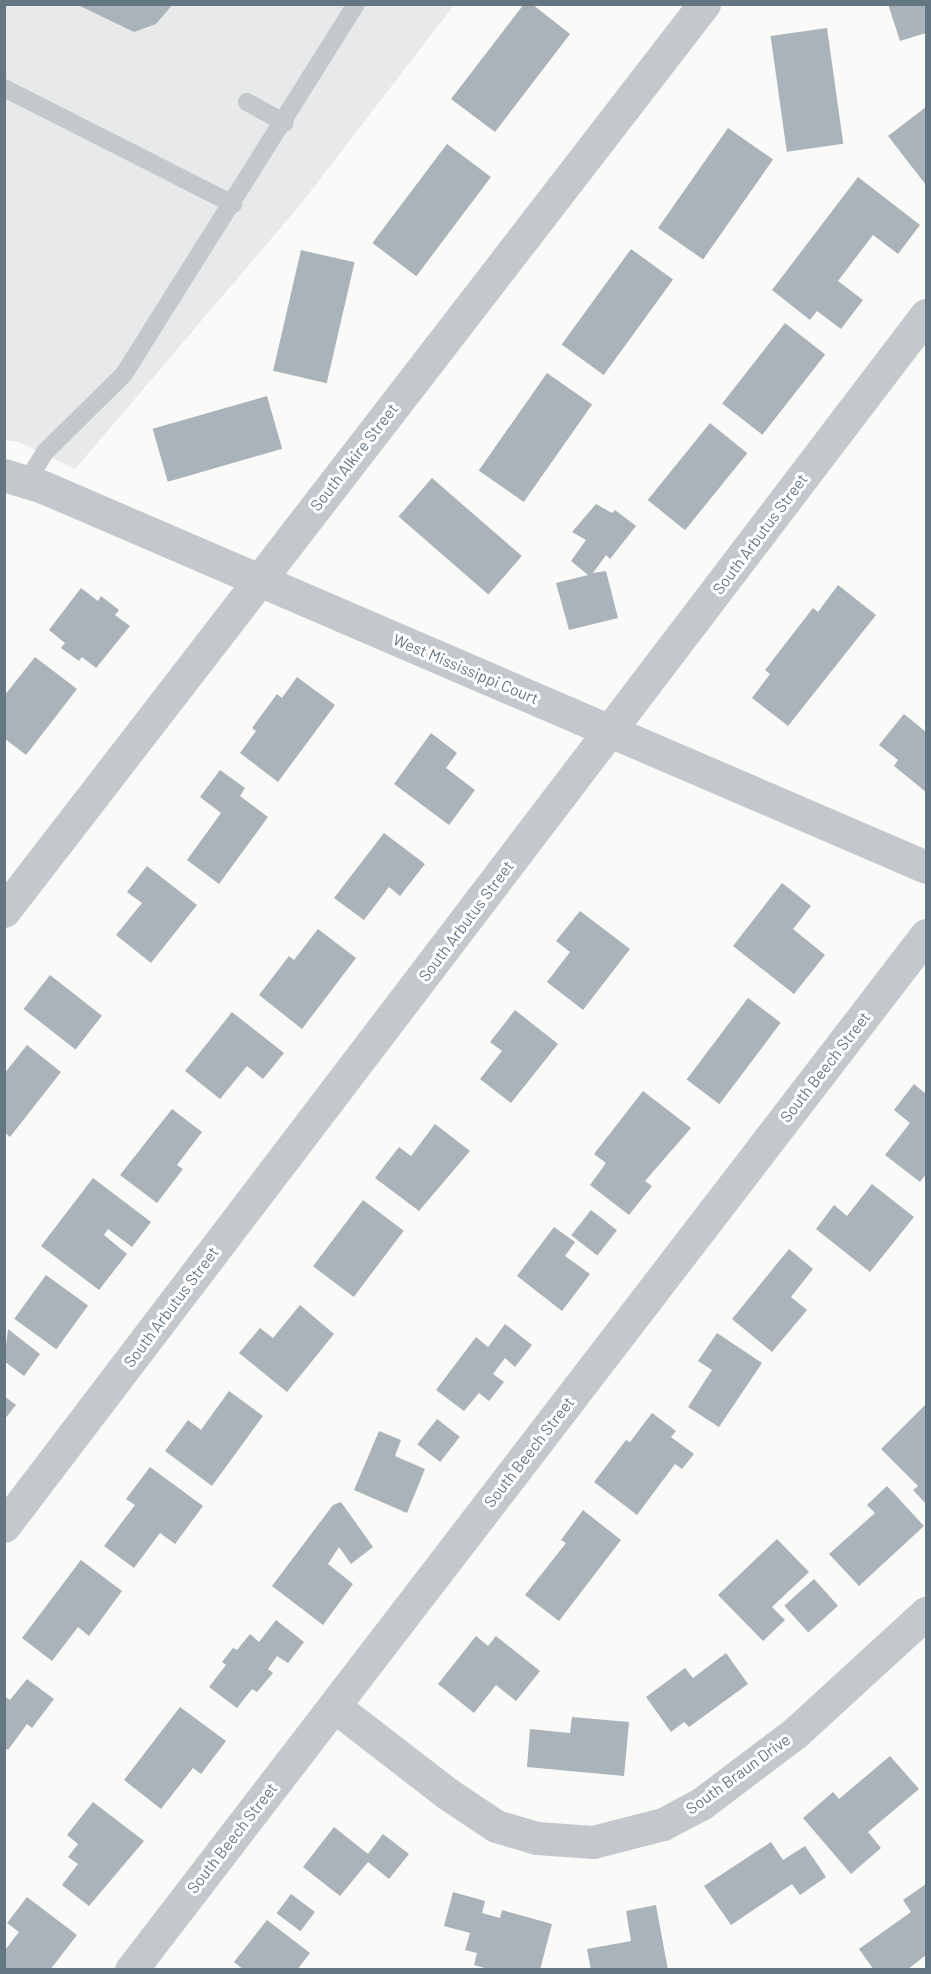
<!DOCTYPE html>
<style>
body{margin:0}
#map{position:relative;width:931px;height:1974px;overflow:hidden;background:#fafaf8;font-family:Barlow,sans-serif}
div>[style]{position:absolute}
[style*='--x']{left:calc(var(--x)*1px);top:calc(var(--y)*1px);width:calc(var(--w)*1px);rotate:calc(var(--a)*1deg)}
.built>*{inset:0;background:#e8e9e9}
.building>*{inset:0;background:#aab3b9;transform-origin:0 0}
.service>*{height:18px;margin:-9px;padding:0 9px;transform-origin:9px;border-radius:9px;background:#c3c8cc}
.minor>*{height:33px;margin:-16.5px;padding:0 16.5px;transform-origin:16.5px;border-radius:16.5px;background:#c3c8cc}
.tertiary>*{height:33px;margin:-16.5px;padding:0 16.5px;transform-origin:16.5px;border-radius:16.5px;background:#c3c8cc}
span{translate:-50% -50%;white-space:nowrap;text-align:center;line-height:1.15;-webkit-text-stroke:6px #fff;paint-order:stroke}
.street-label{font-size:16px;color:#657683}
.frame{position:absolute;inset:0;border:6px solid #657683;pointer-events:none}
</style>
<div id="map">
<div class="built">
<i style="clip-path:polygon(5px 5px,454px 5px,300px 205px,75px 469px,19px 442px,5px 440px)"></i>
</div>
<div class="building">
<i style="clip-path:polygon(76px 4px,173px 4px,156px 24px,134px 32px)"></i>
<i style="clip-path:polygon(524px 4px,532px 4px,570px 34px,495px 132px,451px 99px)"></i>
<i style="clip-path:polygon(888px 4px,926px 4px,926px 33px,900px 41px)"></i>
<i style="left:827px;top:28px;width:117px;height:57px;rotate:82deg"></i>
<i style="clip-path:polygon(926px 107px,926px 185px,888px 136px)"></i>
<i style="left:728px;top:128px;width:55px;height:122px;rotate:35deg"></i>
<i style="left:447px;top:144px;width:55px;height:124px;rotate:37deg"></i>
<i style="clip-path:polygon(858px 177px,920px 225px,898px 254px,873px 235px,838px 281px,863px 300px,841px 329px,817px 311px,810px 320px,772px 290px)"></i>
<i style="left:631px;top:249px;width:52px;height:118px;rotate:36deg"></i>
<i style="left:301px;top:250px;width:55px;height:124px;rotate:13deg"></i>
<i style="left:785px;top:323px;width:51px;height:102px;rotate:38deg"></i>
<i style="left:547px;top:373px;width:55px;height:119px;rotate:35deg"></i>
<i style="left:267px;top:396px;width:55px;height:119px;rotate:74deg"></i>
<i style="left:710px;top:423px;width:48px;height:99px;rotate:39deg"></i>
<i style="left:432px;top:478px;width:119px;height:51px;rotate:41deg"></i>
<i style="clip-path:polygon(596px 504px,612px 513px,615px 510px,636px 526px,610px 559px,606px 555px,593px 573px,606px 571px,618px 618px,569px 630px,556px 583px,588px 575px,571px 561px,586px 540px,572px 532px)"></i>
<i style="clip-path:polygon(838px 585px,876px 615px,788px 726px,752px 698px,770px 674px,765px 670px,813px 608px,818px 612px)"></i>
<i style="clip-path:polygon(81px 588px,98px 601px,101px 596px,119px 610px,115px 615px,130px 626px,96px 668px,82px 657px,79px 661px,61px 648px,65px 643px,49px 630px)"></i>
<i style="clip-path:polygon(35px 657px,77px 689px,26px 755px,4px 738px,4px 696px)"></i>
<i style="clip-path:polygon(297px 677px,335px 705px,278px 782px,240px 753px,256px 731px,252px 728px,277px 694px,282px 698px)"></i>
<i style="clip-path:polygon(904px 714px,926px 732px,926px 792px,894px 766px,898px 760px,879px 745px)"></i>
<i style="clip-path:polygon(431px 733px,457px 753px,446px 768px,475px 790px,449px 825px,394px 784px)"></i>
<i style="clip-path:polygon(220px 770px,245px 788px,240px 796px,268px 817px,219px 884px,187px 860px,221px 813px,200px 797px)"></i>
<i style="clip-path:polygon(384px 833px,425px 864px,400px 896px,389px 887px,364px 920px,334px 898px)"></i>
<i style="clip-path:polygon(147px 866px,197px 905px,151px 963px,116px 935px,142px 903px,127px 892px)"></i>
<i style="clip-path:polygon(782px 883px,811px 906px,793px 929px,825px 955px,794px 994px,733px 946px)"></i>
<i style="clip-path:polygon(580px 911px,630px 949px,583px 1010px,547px 982px,570px 952px,556px 941px)"></i>
<i style="clip-path:polygon(318px 929px,356px 958px,302px 1029px,259px 995px,289px 956px,294px 960px)"></i>
<i style="left:50px;top:975px;width:66px;height:43px;rotate:38deg"></i>
<i style="left:748px;top:998px;width:41px;height:102px;rotate:37deg"></i>
<i style="clip-path:polygon(515px 1010px,558px 1044px,511px 1103px,480px 1079px,502px 1051px,490px 1042px)"></i>
<i style="clip-path:polygon(232px 1012px,284px 1053px,263px 1079px,247px 1066px,220px 1099px,185px 1071px)"></i>
<i style="clip-path:polygon(27px 1045px,61px 1072px,10px 1137px,4px 1132px,4px 1074px)"></i>
<i style="clip-path:polygon(914px 1084px,926px 1094px,926px 1174px,920px 1182px,885px 1155px,910px 1123px,894px 1110px)"></i>
<i style="clip-path:polygon(643px 1091px,691px 1128px,645px 1181px,652px 1186px,629px 1215px,590px 1185px,606px 1163px,594px 1154px)"></i>
<i style="clip-path:polygon(172px 1109px,202px 1132px,177px 1165px,183px 1169px,157px 1203px,120px 1175px)"></i>
<i style="clip-path:polygon(435px 1124px,470px 1151px,419px 1211px,375px 1178px,399px 1147px,411px 1156px)"></i>
<i style="clip-path:polygon(93px 1178px,151px 1222px,132px 1247px,108px 1229px,104px 1235px,127px 1254px,99px 1290px,41px 1246px)"></i>
<i style="clip-path:polygon(872px 1184px,914px 1217px,870px 1272px,816px 1229px,834px 1205px,847px 1216px)"></i>
<i style="left:363px;top:1200px;width:51px;height:83px;rotate:37deg"></i>
<i style="left:591px;top:1210px;width:33px;height:32px;rotate:38deg"></i>
<i style="clip-path:polygon(554px 1227px,575px 1242px,565px 1256px,590px 1274px,562px 1311px,517px 1276px)"></i>
<i style="clip-path:polygon(789px 1249px,813px 1269px,791px 1297px,807px 1310px,772px 1352px,732px 1319px)"></i>
<i style="left:46px;top:1275px;width:52px;height:54px;rotate:36deg"></i>
<i style="clip-path:polygon(300px 1305px,334px 1334px,287px 1392px,239px 1353px,260px 1328px,273px 1338px)"></i>
<i style="clip-path:polygon(505px 1324px,532px 1345px,515px 1367px,505px 1358px,493px 1374px,504px 1382px,489px 1401px,479px 1393px,464px 1411px,436px 1390px,476px 1337px,488px 1347px)"></i>
<i style="clip-path:polygon(8px 1329px,40px 1354px,24px 1376px,4px 1361px)"></i>
<i style="clip-path:polygon(717px 1333px,762px 1363px,719px 1427px,688px 1407px,712px 1370px,698px 1361px)"></i>
<i style="clip-path:polygon(229px 1391px,263px 1416px,212px 1486px,165px 1451px,188px 1420px,201px 1430px)"></i>
<i style="clip-path:polygon(4px 1396px,16px 1405px,4px 1420px)"></i>
<i style="clip-path:polygon(926px 1404px,926px 1504px,913px 1490px,918px 1486px,881px 1449px)"></i>
<i style="clip-path:polygon(652px 1413px,676px 1431px,671px 1437px,694px 1454px,682px 1469px,675px 1464px,637px 1515px,594px 1482px,626px 1440px,630px 1442px)"></i>
<i style="left:437px;top:1419px;width:29px;height:32px;rotate:38deg"></i>
<i style="clip-path:polygon(379px 1431px,401px 1440px,395px 1456px,425px 1469px,407px 1513px,354px 1490px)"></i>
<i style="clip-path:polygon(150px 1467px,203px 1506px,175px 1544px,160px 1533px,134px 1568px,104px 1546px,135px 1505px,126px 1499px)"></i>
<i style="clip-path:polygon(887px 1486px,924px 1526px,859px 1586px,829px 1554px,875px 1513px,867px 1505px)"></i>
<i style="clip-path:polygon(341px 1502px,373px 1547px,351px 1564px,339px 1547px,328px 1564px,353px 1584px,323px 1625px,272px 1586px,333px 1505px)"></i>
<i style="clip-path:polygon(583px 1510px,621px 1540px,559px 1621px,525px 1595px,566px 1543px,561px 1540px)"></i>
<i style="clip-path:polygon(777px 1539px,809px 1572px,772px 1607px,785px 1620px,763px 1641px,718px 1595px)"></i>
<i style="clip-path:polygon(81px 1560px,122px 1591px,89px 1636px,78px 1627px,52px 1661px,22px 1638px)"></i>
<i style="left:814px;top:1579px;width:36px;height:40px;rotate:48deg"></i>
<i style="clip-path:polygon(276px 1620px,304px 1642px,288px 1663px,277px 1656px,268px 1669px,273px 1673px,257px 1692px,252px 1689px,237px 1708px,209px 1687px,226px 1665px,222px 1662px,233px 1648px,237px 1650px,250px 1634px,259px 1642px)"></i>
<i style="clip-path:polygon(476px 1636px,488px 1646px,496px 1636px,540px 1671px,516px 1701px,496px 1685px,474px 1713px,438px 1684px)"></i>
<i style="clip-path:polygon(726px 1653px,748px 1684px,689px 1727px,684px 1722px,671px 1732px,646px 1697px,685px 1668px,693px 1678px)"></i>
<i style="clip-path:polygon(27px 1679px,54px 1699px,32px 1728px,27px 1724px,8px 1750px,4px 1747px,4px 1696px,10px 1700px)"></i>
<i style="clip-path:polygon(180px 1707px,226px 1741px,201px 1774px,193px 1768px,161px 1809px,124px 1780px)"></i>
<i style="clip-path:polygon(572px 1717px,629px 1722px,624px 1776px,527px 1767px,530px 1729px,570px 1733px)"></i>
<i style="clip-path:polygon(890px 1756px,919px 1789px,868px 1832px,881px 1848px,851px 1874px,803px 1818px,833px 1792px,839px 1799px)"></i>
<i style="clip-path:polygon(93px 1802px,144px 1841px,89px 1906px,62px 1885px,78px 1864px,68px 1857px,78px 1844px,67px 1835px)"></i>
<i style="clip-path:polygon(334px 1827px,368px 1854px,383px 1834px,409px 1854px,389px 1879px,368px 1862px,340px 1896px,303px 1867px)"></i>
<i style="clip-path:polygon(771px 1842px,783px 1860px,805px 1846px,826px 1877px,800px 1895px,792px 1884px,731px 1925px,704px 1886px)"></i>
<i style="clip-path:polygon(926px 1884px,926px 1955px,907px 1970px,874px 1970px,859px 1949px,911px 1912px,903px 1900px)"></i>
<i style="clip-path:polygon(453px 1892px,485px 1901px,482px 1913px,500px 1918px,502px 1910px,552px 1924px,540px 1970px,492px 1970px,474px 1965px,477px 1953px,465px 1950px,470px 1933px,444px 1926px)"></i>
<i style="left:291px;top:1894px;width:30px;height:24px;rotate:37deg"></i>
<i style="clip-path:polygon(27px 1897px,77px 1935px,50px 1970px,5px 1970px,5px 1950px,19px 1932px,7px 1923px)"></i>
<i style="clip-path:polygon(656px 1905px,668px 1970px,591px 1970px,587px 1949px,631px 1941px,626px 1911px)"></i>
<i style="clip-path:polygon(267px 1920px,310px 1953px,297px 1970px,244px 1970px,234px 1962px)"></i>
</div>
<div class="service">
<i style="--x:4;--y:88;--w:257;--a:26.9"></i>
<i style="--x:247;--y:102;--w:43;--a:28.9"></i>
<i style="--x:27;--y:481;--w:34;--a:-58"></i>
<i style="--x:45;--y:452;--w:111;--a:-44.6"></i>
<i style="--x:124;--y:374;--w:437;--a:-57.9"></i>
</div>
<div class="minor">
<i style="--x:4;--y:475;--w:41;--a:17.1"></i>
<i style="--x:43;--y:487;--w:961;--a:23.28"></i>
<i style="--x:4;--y:1526;--w:1522;--a:-52.72"></i>
<i style="--x:334;--y:1706;--w:144;--a:37.7"></i>
<i style="--x:448;--y:1794;--w:58;--a:33.7"></i>
<i style="--x:496;--y:1826;--w:43;--a:16.3"></i>
<i style="--x:537;--y:1838;--w:56;--a:4.1"></i>
<i style="--x:593;--y:1842;--w:72;--a:-14.4"></i>
<i style="--x:663;--y:1824;--w:43;--a:-27.8"></i>
<i style="--x:701;--y:1804;--w:118;--a:-37.1"></i>
<i style="--x:795;--y:1733;--w:178;--a:-42.5"></i>
<i style="--x:131;--y:1970;--w:1305;--a:-52.47"></i>
</div>
<div class="tertiary">
<i style="--x:4;--y:911;--w:1146;--a:-52.34"></i>
</div>
<div class="street-label">
<span style="left:354px;top:457px;rotate:-52deg">South Alkire Street</span>
<span style="left:760px;top:534px;rotate:-53deg">South Arbutus Street</span>
<span style="left:466px;top:669px;rotate:23deg">West Mississippi Court</span>
<span style="left:466px;top:921px;rotate:-53deg">South Arbutus Street</span>
<span style="left:825px;top:1067px;rotate:-52deg">South Beech Street</span>
<span style="left:171px;top:1307px;rotate:-53deg">South Arbutus Street</span>
<span style="left:529px;top:1452px;rotate:-52deg">South Beech Street</span>
<span style="left:738px;top:1774px;rotate:-36deg">South Braun Drive</span>
<span style="left:232px;top:1838px;rotate:-52deg">South Beech Street</span>
</div>
<div class="frame"></div>
</div>
